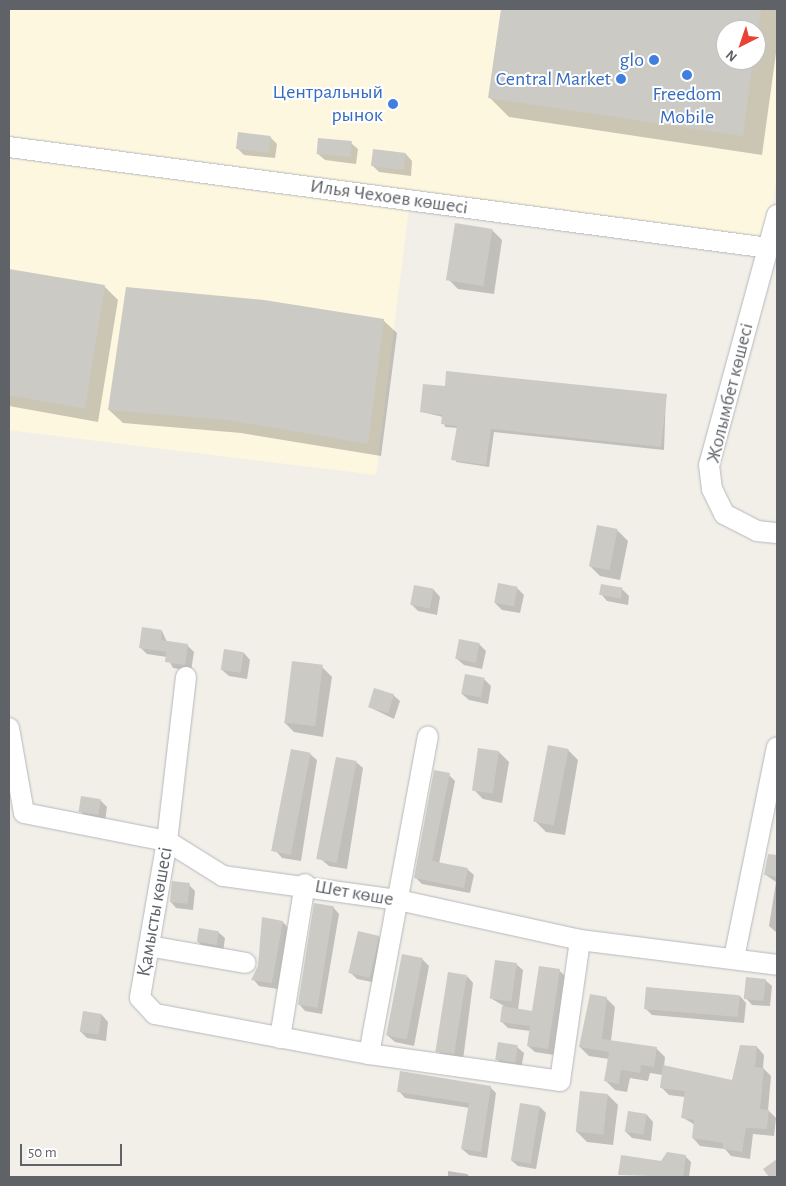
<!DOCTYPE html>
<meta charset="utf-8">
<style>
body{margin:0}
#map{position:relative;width:786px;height:1186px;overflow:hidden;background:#f1efe8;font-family:"Alegreya Sans",sans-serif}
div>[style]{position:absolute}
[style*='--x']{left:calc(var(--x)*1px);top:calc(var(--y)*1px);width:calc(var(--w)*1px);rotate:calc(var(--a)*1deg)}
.commercial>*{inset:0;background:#fef7e0;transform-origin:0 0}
.shadow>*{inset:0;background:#0003}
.building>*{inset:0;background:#cccac5;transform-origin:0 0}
.roads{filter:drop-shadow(0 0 1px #b5b8bc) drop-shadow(0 0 1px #b5b8bc)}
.minor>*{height:20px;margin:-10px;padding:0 10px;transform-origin:10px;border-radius:10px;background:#fff}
.dots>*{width:14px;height:14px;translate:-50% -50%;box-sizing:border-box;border:2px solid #fff;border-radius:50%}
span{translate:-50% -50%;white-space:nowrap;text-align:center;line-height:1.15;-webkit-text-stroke:4px #fff;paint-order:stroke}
.shop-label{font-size:20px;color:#366cbe}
.right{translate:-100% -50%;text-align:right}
.street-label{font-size:20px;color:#5f6368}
.frame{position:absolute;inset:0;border:10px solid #5f6368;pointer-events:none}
.north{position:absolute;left:716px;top:20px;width:50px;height:50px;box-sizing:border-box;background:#fff;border:1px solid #bfc1c3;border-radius:50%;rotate:221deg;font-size:14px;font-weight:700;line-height:20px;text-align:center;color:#5f6368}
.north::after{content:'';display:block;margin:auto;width:18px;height:22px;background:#ea4335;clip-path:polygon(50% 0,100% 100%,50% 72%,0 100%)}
.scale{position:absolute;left:20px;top:1144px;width:102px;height:22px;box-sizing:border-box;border:2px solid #5f6368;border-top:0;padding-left:6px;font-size:15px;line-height:18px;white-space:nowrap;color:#5f6368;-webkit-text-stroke:4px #fff;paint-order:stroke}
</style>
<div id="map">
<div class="commercial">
<i style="clip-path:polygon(evenodd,9px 9px,777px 9px,777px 172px,766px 256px,9px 147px,9px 9px,726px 30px,756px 30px,756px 60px,726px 60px,726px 30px)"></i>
<i style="left:9px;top:158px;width:403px;height:270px;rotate:7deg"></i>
</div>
<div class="shadow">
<i style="clip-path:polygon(evenodd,502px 9px,777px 9px,777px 46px,762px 155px,509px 117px,489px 97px,502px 9px,726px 30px,756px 30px,756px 60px,726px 60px,726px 30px)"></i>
<i style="clip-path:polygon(270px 137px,277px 144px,275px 158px,244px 155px,237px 148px)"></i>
<i style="clip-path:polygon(351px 143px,358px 149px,356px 164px,325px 160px,318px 154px)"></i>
<i style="clip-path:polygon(406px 154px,412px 161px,411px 176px,379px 172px,373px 166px)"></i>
<i style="clip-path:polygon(492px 230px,502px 240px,494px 294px,458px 289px,448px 279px)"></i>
<i style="clip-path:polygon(9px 270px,105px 287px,118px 300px,98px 422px,9px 406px)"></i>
<i style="clip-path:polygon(383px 320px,397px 333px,381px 456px,241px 433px,123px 423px,109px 410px)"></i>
<i style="clip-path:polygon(446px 388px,666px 395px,664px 450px,494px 432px,489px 467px,456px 462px,458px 428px,445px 427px,443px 417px,422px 412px)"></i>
<i style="clip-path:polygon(598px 527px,618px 531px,628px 541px,620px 580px,600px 576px,590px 566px)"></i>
<i style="clip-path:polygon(602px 586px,623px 590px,629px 596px,628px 605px,607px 601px,601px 594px)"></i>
<i style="clip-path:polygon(415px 587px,434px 590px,440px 597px,437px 615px,418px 611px,412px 605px)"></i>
<i style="clip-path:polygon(517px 588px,524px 595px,520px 613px,502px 610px,495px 603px)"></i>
<i style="clip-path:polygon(162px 631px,167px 642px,187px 645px,194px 652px,191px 671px,173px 668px,167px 657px,147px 654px,140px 647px)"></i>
<i style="clip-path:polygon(479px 644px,486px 651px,482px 669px,464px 665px,457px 659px)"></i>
<i style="clip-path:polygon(244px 653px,250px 660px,247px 679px,229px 676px,222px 670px)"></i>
<i style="clip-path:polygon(322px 667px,332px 677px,323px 737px,294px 732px,284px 722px)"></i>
<i style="clip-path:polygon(484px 679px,491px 686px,488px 704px,469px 700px,462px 694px)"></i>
<i style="clip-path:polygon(393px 695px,400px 701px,394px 719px,369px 707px)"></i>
<i style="clip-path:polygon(479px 749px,499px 752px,509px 762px,502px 803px,483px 799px,473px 789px)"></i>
<i style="clip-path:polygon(568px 750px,578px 760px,565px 835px,546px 832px,536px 822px)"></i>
<i style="clip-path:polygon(310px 754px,317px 760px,301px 861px,282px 858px,276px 851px)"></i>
<i style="clip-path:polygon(356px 762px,363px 768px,347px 869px,329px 866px,322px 860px)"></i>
<i style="clip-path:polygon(449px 775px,455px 781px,439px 864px,467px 869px,474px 875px,470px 893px,422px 884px,415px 877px)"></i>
<i style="clip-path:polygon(100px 800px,107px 807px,105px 821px,87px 818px,80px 811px)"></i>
<i style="clip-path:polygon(769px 855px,777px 856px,777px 933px,769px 926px,776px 882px,766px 875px)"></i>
<i style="clip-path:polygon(189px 885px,195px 891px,193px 910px,176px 908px,170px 901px)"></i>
<i style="clip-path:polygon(333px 907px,339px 914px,322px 1014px,305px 1011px,299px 1004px)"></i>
<i style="clip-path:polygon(283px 922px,289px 929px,278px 989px,259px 986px,253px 979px)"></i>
<i style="clip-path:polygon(218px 932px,225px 938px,223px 952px,205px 948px,198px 942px)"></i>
<i style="clip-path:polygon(378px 937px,385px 943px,377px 983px,357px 979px,351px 973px)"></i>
<i style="clip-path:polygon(422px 959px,429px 966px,414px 1046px,395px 1042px,388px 1036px)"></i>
<i style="clip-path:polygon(516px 964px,523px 970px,518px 1010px,533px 1013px,559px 970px,566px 977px,554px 1055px,535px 1052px,528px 1046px,530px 1031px,508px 1028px,501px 1021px,504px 1006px,492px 999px)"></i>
<i style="clip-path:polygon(467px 976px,473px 983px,463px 1060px,445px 1058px,438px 1051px)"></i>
<i style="clip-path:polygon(765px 980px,772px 986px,770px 1006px,752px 1005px,746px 998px)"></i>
<i style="clip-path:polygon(740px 996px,746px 1003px,744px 1023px,652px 1015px,645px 1008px)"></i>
<i style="clip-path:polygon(606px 998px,615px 1007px,611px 1041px,656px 1048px,665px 1057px,664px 1067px,733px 1082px,757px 1047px,764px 1055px,763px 1068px,771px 1076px,768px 1110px,776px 1118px,774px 1136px,753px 1134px,750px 1159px,731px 1156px,725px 1149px,700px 1146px,693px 1138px,695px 1125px,682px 1117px,685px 1097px,669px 1095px,661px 1087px,663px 1075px,650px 1073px,648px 1081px,630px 1078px,627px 1092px,615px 1090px,606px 1081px,609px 1059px,589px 1056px,580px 1047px)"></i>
<i style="clip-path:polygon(84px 1013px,102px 1015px,108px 1022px,106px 1041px,87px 1038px,81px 1032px)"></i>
<i style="clip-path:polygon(517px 1047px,524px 1053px,521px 1069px,503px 1066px,497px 1059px)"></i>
<i style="clip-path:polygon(490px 1087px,496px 1093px,487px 1158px,469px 1155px,462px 1149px,470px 1108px,405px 1098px,399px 1091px)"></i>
<i style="clip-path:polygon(608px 1095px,618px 1105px,613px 1145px,587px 1142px,577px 1132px)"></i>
<i style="clip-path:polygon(540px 1107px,546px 1113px,536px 1169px,518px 1166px,511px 1160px)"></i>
<i style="clip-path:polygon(629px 1113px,647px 1115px,653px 1122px,651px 1141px,632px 1138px,626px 1132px)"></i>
<i style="clip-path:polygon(685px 1156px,691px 1162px,689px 1177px,620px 1174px)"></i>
<i style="clip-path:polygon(448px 1171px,467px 1174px,470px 1177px,448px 1177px)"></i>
</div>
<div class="building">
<i style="clip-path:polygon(501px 9px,761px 9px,758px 30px,726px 30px,726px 60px,753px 60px,743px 136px,488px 98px)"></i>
<i style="left:238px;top:132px;width:33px;height:17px;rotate:7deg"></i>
<i style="left:318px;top:138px;width:34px;height:16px;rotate:5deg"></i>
<i style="left:373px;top:149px;width:33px;height:17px;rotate:7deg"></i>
<i style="left:455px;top:223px;width:38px;height:58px;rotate:9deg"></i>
<i style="clip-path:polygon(9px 269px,105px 285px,85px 409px,9px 395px)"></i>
<i style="clip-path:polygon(126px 287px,264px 300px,384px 319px,368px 444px,227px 420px,108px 410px)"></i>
<i style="clip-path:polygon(446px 371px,667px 394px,661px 447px,491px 429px,486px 465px,451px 460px,457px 426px,441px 424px,442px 415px,420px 412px,423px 384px,445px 386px)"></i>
<i style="left:597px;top:525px;width:21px;height:42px;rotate:11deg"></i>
<i style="left:498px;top:583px;width:20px;height:20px;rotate:11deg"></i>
<i style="left:601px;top:584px;width:22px;height:11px;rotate:10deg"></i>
<i style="left:414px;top:585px;width:20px;height:20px;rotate:11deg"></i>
<i style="clip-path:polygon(142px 627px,162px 630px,161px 640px,188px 644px,185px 665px,165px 662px,166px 652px,139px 648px)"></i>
<i style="left:459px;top:639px;width:21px;height:20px;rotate:11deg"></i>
<i style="left:224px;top:649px;width:20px;height:21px;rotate:9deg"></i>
<i style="left:292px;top:661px;width:31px;height:62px;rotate:7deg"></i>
<i style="left:465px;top:674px;width:20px;height:20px;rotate:11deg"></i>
<i style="left:374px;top:688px;width:21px;height:20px;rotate:17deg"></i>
<i style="left:548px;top:745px;width:21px;height:78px;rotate:11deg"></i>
<i style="left:478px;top:748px;width:21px;height:43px;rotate:8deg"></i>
<i style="left:291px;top:749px;width:20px;height:104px;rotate:11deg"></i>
<i style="left:336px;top:757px;width:21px;height:104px;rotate:11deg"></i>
<i style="clip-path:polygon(434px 770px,450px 773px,432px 861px,468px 868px,464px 888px,414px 878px)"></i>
<i style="left:81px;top:796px;width:20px;height:16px;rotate:9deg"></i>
<i style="clip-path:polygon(768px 854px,777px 855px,777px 877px,764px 875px)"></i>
<i style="left:172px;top:881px;width:18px;height:21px;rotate:6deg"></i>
<i style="left:314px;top:903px;width:20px;height:103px;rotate:9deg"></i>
<i style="clip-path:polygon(262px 917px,283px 921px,272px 983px,251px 980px,258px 966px)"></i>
<i style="left:199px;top:928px;width:20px;height:14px;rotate:9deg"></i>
<i style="left:358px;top:931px;width:22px;height:43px;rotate:13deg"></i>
<i style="left:402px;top:954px;width:21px;height:83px;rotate:11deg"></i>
<i style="left:495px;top:960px;width:22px;height:39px;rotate:8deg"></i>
<i style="clip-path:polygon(539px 966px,560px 969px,548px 1049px,527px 1046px,530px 1026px,500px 1022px,502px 1006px,532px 1011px)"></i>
<i style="left:448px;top:972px;width:19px;height:81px;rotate:9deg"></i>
<i style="left:746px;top:977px;width:20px;height:22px;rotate:6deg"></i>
<i style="left:646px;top:987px;width:94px;height:22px;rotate:5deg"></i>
<i style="clip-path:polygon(590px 994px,607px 997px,602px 1039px,657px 1047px,654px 1067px,641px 1065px,640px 1073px,621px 1070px,619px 1084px,604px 1081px,609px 1052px,579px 1047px)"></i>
<i style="left:83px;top:1011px;width:19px;height:21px;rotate:9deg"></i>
<i style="left:498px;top:1042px;width:20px;height:18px;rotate:9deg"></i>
<i style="clip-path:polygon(740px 1045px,757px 1046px,755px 1067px,764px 1068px,760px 1109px,769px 1110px,767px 1129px,746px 1128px,742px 1152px,723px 1149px,723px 1143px,692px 1138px,694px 1120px,681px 1118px,685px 1091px,660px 1088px,663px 1065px,732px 1080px)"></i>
<i style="clip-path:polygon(400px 1071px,491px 1086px,481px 1152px,461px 1149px,469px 1103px,397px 1092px)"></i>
<i style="left:580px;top:1091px;width:28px;height:41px;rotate:6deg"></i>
<i style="left:520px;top:1103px;width:20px;height:58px;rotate:9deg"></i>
<i style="left:628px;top:1111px;width:19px;height:21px;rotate:9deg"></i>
<i style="clip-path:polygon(667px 1152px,686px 1155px,683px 1177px,618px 1175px,621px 1155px,661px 1161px)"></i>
<i style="clip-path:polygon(777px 1159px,777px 1177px,769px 1177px,763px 1169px)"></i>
</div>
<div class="roads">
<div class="minor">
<i style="--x:9;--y:147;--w:767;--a:7.57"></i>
<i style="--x:777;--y:215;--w:259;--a:105.2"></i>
<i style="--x:709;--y:465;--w:24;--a:83"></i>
<i style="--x:712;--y:489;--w:28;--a:64"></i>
<i style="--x:724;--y:514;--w:37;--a:27"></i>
<i style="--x:757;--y:531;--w:20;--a:6"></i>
<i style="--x:186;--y:677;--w:165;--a:96.6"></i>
<i style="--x:167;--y:841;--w:159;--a:99.8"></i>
<i style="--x:140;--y:998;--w:22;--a:47"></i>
<i style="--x:155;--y:1014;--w:218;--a:10.6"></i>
<i style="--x:369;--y:1054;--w:193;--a:8"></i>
<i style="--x:560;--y:1081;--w:142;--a:-81.9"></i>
<i style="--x:9;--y:728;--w:86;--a:80"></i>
<i style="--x:24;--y:813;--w:146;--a:11.1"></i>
<i style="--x:167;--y:841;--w:66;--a:32"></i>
<i style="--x:223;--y:876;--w:177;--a:7.8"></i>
<i style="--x:398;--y:900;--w:186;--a:12.4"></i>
<i style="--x:580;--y:940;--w:199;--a:7.2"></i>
<i style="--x:149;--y:946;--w:98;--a:9.9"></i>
<i style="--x:734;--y:958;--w:215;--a:-78.5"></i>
<i style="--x:280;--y:1038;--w:156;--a:-80.8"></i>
<i style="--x:369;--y:1054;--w:323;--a:-79.5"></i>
</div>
</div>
<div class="dots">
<i style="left:654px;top:60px;background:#3f7fe0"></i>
<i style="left:687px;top:75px;background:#3f7fe0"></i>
<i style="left:621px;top:79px;background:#3f7fe0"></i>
<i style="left:393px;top:104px;background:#3f7fe0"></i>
</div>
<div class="shop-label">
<span class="right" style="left:644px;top:60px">glo</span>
<span class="right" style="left:611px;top:79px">Central Market</span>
<span class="right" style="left:383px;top:104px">Центральный<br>рынок</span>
<span style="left:687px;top:106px">Freedom<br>Mobile</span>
</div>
<div class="street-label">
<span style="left:389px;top:197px;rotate:8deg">Илья Чехоев көшесі</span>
<span style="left:730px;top:393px;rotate:-76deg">Жолымбет көшесі</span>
<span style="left:354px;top:893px;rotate:10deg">Шет көше</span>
<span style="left:155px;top:912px;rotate:-80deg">Қамысты көшесі</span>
</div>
<div class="frame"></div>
<div class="north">N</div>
<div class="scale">50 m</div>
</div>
